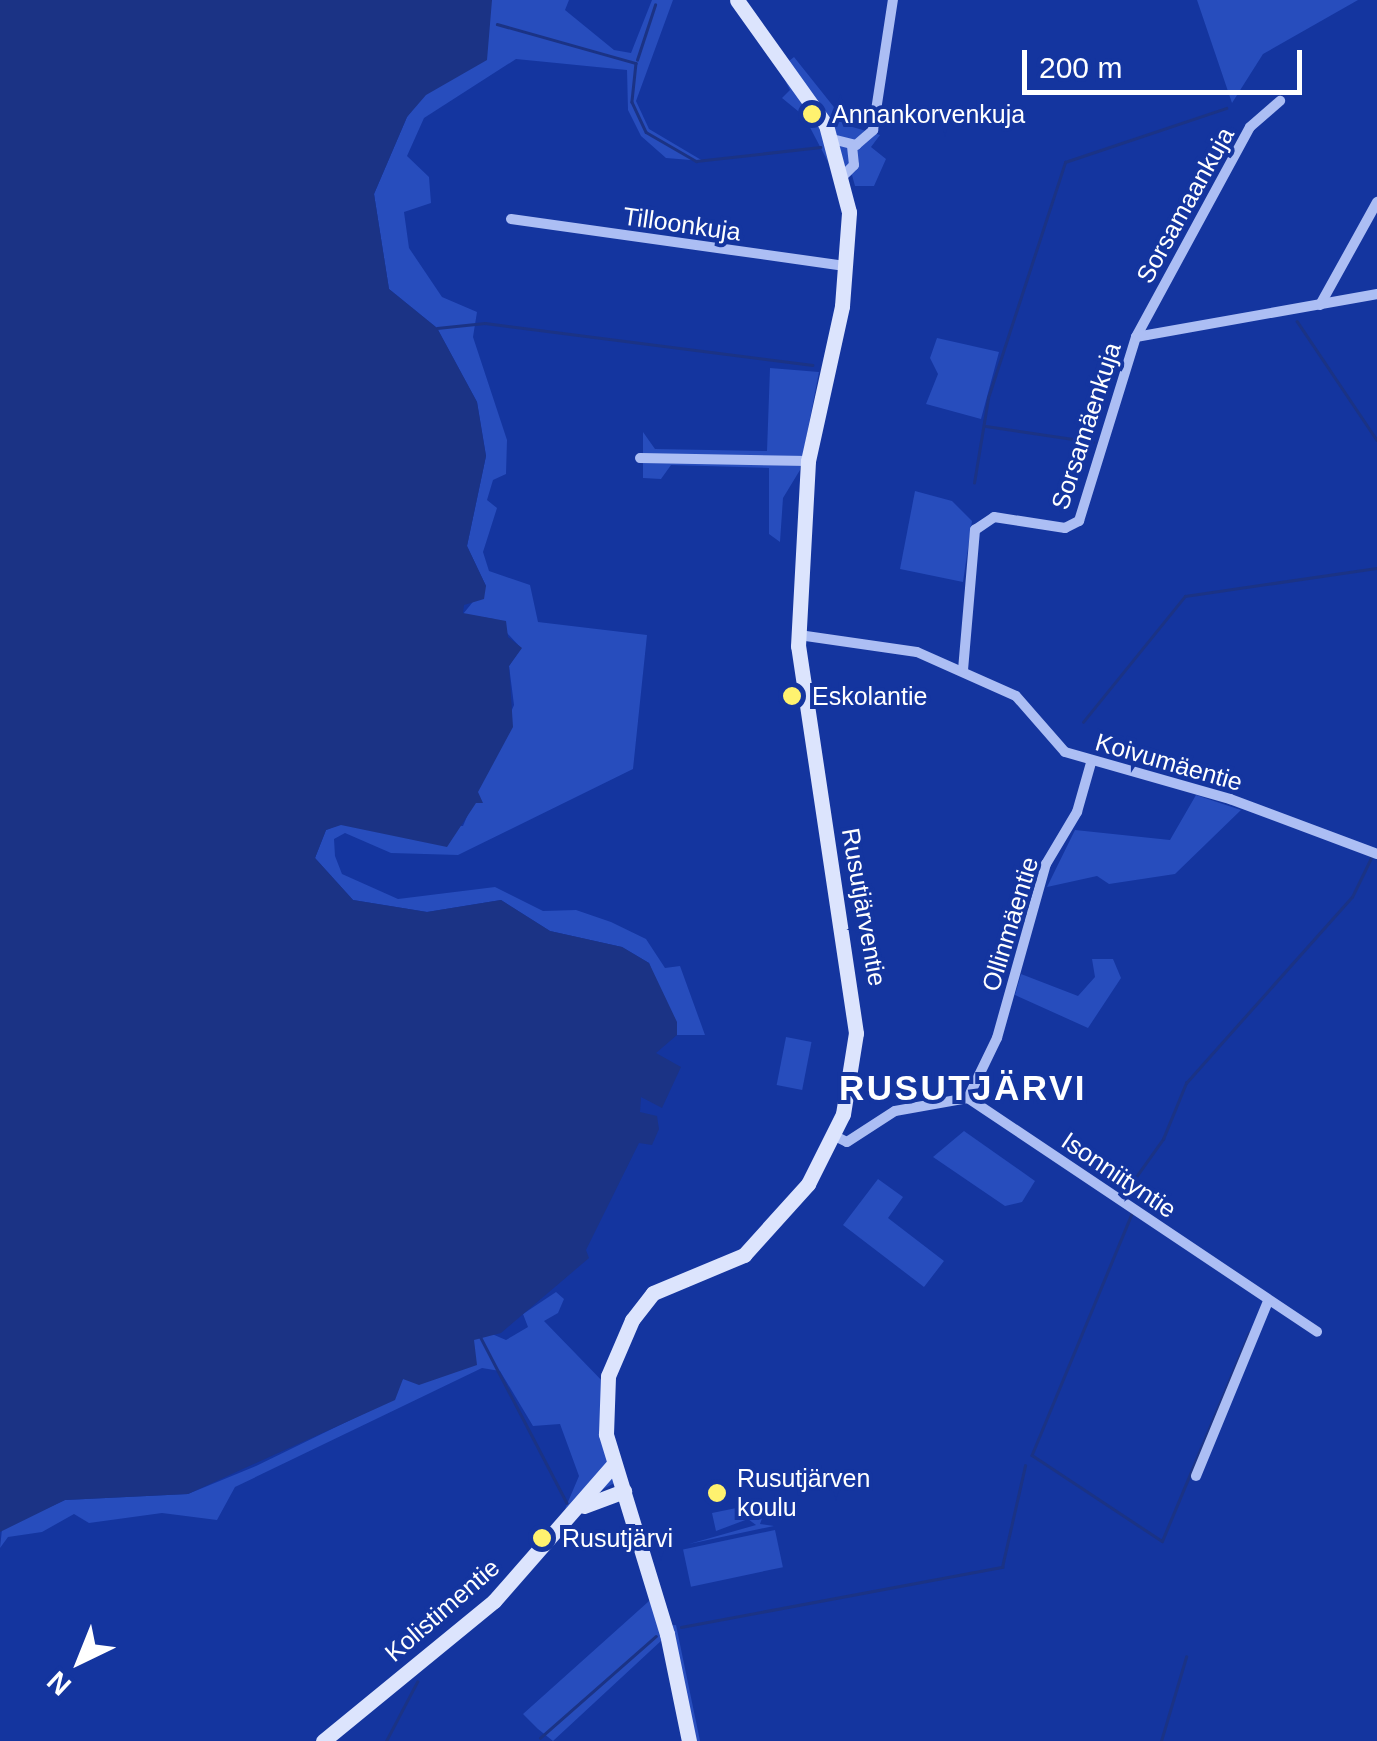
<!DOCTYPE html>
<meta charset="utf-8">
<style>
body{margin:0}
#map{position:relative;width:1377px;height:1741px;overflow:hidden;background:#14359f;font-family:Arial,sans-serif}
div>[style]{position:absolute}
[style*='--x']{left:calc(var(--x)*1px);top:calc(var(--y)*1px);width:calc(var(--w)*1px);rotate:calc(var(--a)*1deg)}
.green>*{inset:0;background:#274dbd;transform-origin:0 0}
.water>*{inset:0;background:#1b3385}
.stream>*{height:2.5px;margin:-1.25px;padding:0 1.25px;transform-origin:1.25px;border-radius:1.25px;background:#1b3385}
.street>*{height:10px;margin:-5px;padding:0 5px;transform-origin:5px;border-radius:5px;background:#acbef4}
.secondary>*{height:15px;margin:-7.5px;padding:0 7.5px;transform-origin:7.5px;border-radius:7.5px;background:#dce4fd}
.dots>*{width:28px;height:28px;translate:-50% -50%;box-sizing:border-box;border:5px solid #14359f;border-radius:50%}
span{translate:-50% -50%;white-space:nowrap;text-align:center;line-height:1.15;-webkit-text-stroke:8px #14359f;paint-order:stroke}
.poi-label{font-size:25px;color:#fff}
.left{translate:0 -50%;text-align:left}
.street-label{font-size:25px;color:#fff}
.district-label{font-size:35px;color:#fff;font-weight:700;letter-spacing:2.5px}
.north{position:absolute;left:30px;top:1611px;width:100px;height:100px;-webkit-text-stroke:8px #14359f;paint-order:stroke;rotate:223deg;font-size:28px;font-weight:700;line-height:40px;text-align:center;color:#fff}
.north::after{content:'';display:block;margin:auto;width:35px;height:45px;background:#fff;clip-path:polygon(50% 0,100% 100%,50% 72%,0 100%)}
.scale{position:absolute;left:1022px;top:50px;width:280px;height:45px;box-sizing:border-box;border:5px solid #fff;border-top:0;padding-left:12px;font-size:30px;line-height:35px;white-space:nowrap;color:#fff;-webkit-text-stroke:8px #14359f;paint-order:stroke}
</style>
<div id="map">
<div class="green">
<i style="clip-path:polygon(492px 0,569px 0,565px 10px,614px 50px,631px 53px,652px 0,673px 0,636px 101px,649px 129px,703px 161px,666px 158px,641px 136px,628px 110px,627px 70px,516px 59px,424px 118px,407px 156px,429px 177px,431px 203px,404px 212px,409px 248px,442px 297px,477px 312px,473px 337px,507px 440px,506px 474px,493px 480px,487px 500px,497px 508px,483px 552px,489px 571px,530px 585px,538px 622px,647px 635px,633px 769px,458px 855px,391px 853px,345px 833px,334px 839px,335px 856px,342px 874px,398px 899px,495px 887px,543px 911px,576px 910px,611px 922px,646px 939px,665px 968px,680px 966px,705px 1035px,677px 1035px,649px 963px,622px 947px,550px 931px,501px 900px,427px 912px,353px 900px,315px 858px,326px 830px,341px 824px,463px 826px,514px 705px,509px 666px,521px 648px,494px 619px,463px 614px,486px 586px,467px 546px,486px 456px,477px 402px,437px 328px,389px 289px,374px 194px,407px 117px)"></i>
<i style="clip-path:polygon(1197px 0,1358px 0,1263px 54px,1232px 103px)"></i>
<i style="clip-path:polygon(794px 57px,849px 126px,880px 135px,871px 147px,886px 159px,874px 186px,855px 186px,852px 175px,837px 179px,804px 116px,782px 98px,790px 90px,779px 69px)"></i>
<i style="clip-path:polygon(937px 338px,999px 352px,981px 419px,926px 404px,938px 374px,930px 358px)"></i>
<i style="clip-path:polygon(770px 368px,819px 372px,800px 470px,783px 498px,780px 542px,769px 534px,769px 468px,671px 465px,661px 479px,643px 478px,643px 432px,655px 449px,767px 451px)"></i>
<i style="clip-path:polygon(915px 491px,952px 501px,972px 521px,963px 582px,900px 569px)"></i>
<i style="clip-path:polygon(1196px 795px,1241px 810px,1175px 874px,1109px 884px,1097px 876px,1047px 887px,1075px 830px,1170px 840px)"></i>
<i style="clip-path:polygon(1092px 959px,1113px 959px,1121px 978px,1088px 1028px,1015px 995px,1021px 974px,1078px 996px,1095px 977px)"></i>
<i style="left:786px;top:1037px;width:26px;height:49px;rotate:11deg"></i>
<i style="clip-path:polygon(964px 1131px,1035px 1181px,1022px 1202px,1005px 1206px,933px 1157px)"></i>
<i style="clip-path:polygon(878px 1179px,903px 1197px,888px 1218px,944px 1261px,924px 1287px,843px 1225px)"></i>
<i style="clip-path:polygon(556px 1292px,564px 1299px,558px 1313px,544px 1321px,609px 1388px,609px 1433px,624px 1478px,565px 1509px,579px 1476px,560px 1424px,533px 1426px,500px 1371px,482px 1368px,235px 1487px,217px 1520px,162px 1513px,89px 1523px,74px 1514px,42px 1532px,8px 1537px,0 1548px,2px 1529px,65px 1500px,188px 1494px,256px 1466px,377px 1407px,403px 1379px,485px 1331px,506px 1340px,528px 1327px,523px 1314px)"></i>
<i style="clip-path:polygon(756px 1504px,765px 1510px,760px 1524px,774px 1526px,689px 1544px,756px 1525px,748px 1519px,716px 1531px,712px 1513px)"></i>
<i style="left:775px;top:1530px;width:38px;height:94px;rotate:78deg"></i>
<i style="clip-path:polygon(658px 1593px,665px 1626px,676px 1625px,700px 1741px,684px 1741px,662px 1640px,553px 1741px,538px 1729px,523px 1714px)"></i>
</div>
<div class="water">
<i style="clip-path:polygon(0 0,492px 0,487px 60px,426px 95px,407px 117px,374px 194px,389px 289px,437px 328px,477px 402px,486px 456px,467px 546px,486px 586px,484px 599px,464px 605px,463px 613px,506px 621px,508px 637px,522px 648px,509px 666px,513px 727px,478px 792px,483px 803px,476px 803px,447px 847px,341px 825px,326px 830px,315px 858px,353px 900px,427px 912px,501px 900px,550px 931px,622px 947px,649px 963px,677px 1022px,677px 1035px,656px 1053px,681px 1067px,662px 1108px,641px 1097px,640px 1112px,657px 1116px,659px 1129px,652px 1145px,639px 1143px,586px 1250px,589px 1258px,501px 1333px,474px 1340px,477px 1365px,419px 1385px,403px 1379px,395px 1400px,188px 1494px,65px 1500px,0 1532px)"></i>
</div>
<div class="stream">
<i style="--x:497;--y:24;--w:144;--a:15.7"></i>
<i style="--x:636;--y:63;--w:39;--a:96"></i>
<i style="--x:632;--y:102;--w:33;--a:65"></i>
<i style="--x:646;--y:132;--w:58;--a:30.1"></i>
<i style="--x:696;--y:161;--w:125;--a:-6.4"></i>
<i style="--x:637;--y:60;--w:58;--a:-71.9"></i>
<i style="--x:1297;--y:321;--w:143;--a:56.1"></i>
<i style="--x:437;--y:328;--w:48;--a:-5.9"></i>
<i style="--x:485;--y:323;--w:330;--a:7.3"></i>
<i style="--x:986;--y:426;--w:108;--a:8.5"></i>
<i style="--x:974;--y:483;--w:86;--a:-80.6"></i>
<i style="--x:988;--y:398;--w:248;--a:-71.9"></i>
<i style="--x:1065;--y:162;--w:170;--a:-18.5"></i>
<i style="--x:1083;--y:722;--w:162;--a:-51"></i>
<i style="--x:1185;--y:596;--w:194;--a:-8.3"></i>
<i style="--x:1126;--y:1191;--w:64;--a:-54.6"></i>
<i style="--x:1163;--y:1139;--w:61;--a:-67.7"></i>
<i style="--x:1186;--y:1083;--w:249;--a:-48.3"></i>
<i style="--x:1352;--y:897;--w:43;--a:-64"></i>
<i style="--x:1132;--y:1214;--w:261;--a:112.5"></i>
<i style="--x:1032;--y:1455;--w:156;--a:33.5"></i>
<i style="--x:1162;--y:1541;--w:225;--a:-67.3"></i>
<i style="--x:480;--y:1336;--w:188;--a:62.5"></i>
<i style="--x:681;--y:1627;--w:327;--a:-10.6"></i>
<i style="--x:1002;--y:1567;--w:104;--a:-77.2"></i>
<i style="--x:540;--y:1738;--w:154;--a:-41.3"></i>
<i style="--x:386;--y:1741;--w:67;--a:-62.3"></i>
<i style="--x:1161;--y:1741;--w:88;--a:-73.4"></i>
</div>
<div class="street">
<i style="--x:832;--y:139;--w:25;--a:14"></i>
<i style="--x:856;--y:145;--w:23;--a:-41"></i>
<i style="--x:873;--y:130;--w:132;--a:-81.3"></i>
<i style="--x:844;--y:175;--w:14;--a:-45"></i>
<i style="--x:854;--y:165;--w:19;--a:-96"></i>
<i style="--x:511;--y:219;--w:339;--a:8"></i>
<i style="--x:1320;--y:305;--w:118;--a:-61"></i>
<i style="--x:1136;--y:337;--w:239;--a:-61.5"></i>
<i style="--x:1250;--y:127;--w:40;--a:-41"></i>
<i style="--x:640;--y:458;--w:168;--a:1"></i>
<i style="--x:799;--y:635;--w:119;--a:8.2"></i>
<i style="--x:917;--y:652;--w:108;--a:24"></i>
<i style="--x:1016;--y:696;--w:74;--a:48.8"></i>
<i style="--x:1065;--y:752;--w:172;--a:15.9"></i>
<i style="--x:1230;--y:799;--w:157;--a:20.5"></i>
<i style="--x:963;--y:670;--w:141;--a:-85.1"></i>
<i style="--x:975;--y:530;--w:23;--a:-34"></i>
<i style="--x:994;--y:517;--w:72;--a:8.8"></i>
<i style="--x:1065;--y:528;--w:16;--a:-27"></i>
<i style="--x:1079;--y:521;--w:193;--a:-72.8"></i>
<i style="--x:1136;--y:337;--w:245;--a:-10.1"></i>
<i style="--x:968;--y:1098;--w:67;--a:-64.2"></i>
<i style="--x:997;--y:1038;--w:181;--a:-74.3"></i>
<i style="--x:1046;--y:864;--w:61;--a:-59.2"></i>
<i style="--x:1077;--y:812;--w:51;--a:-74.1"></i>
<i style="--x:835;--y:1136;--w:13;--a:27"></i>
<i style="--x:847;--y:1142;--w:57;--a:-32.9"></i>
<i style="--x:895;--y:1111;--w:74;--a:-10.1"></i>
<i style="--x:968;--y:1098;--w:420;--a:33.8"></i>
<i style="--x:1196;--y:1476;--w:189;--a:-67.6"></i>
</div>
<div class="secondary">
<i style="--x:584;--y:1506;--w:43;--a:-20.6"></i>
<i style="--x:323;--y:1741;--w:221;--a:-39.3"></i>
<i style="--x:494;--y:1601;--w:182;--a:-48.8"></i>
<i style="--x:689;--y:1741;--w:109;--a:-101.6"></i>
<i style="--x:667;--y:1634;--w:209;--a:-107"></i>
<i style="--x:606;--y:1434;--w:58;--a:-88"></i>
<i style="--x:608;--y:1376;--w:61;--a:-66.8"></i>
<i style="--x:632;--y:1320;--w:34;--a:-52"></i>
<i style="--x:653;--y:1293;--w:99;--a:-22.7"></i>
<i style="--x:744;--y:1255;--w:96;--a:-48"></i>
<i style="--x:808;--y:1184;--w:78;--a:-63.4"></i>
<i style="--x:843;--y:1114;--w:82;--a:-80.9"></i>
<i style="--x:856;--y:1033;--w:391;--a:-98.5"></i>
<i style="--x:798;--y:646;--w:185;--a:-86.9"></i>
<i style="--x:808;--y:461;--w:159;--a:-77.6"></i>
<i style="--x:842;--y:306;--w:94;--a:-85.7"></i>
<i style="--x:849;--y:212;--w:90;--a:-104.8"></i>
<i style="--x:826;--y:125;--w:153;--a:-125.5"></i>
</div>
<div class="dots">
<i style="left:812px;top:114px;background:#fff26f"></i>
<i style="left:792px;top:696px;background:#fff26f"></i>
<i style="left:717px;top:1493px;background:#fff26f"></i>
<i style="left:542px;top:1538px;background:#fff26f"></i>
</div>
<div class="poi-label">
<span class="left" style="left:832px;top:114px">Annankorvenkuja</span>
<span class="left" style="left:812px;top:696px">Eskolantie</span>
<span class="left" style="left:737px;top:1493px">Rusutjärven<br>koulu</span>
<span class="left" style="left:562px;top:1538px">Rusutjärvi</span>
</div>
<div class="street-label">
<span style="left:1185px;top:205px;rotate:-61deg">Sorsamaankuja</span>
<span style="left:682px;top:224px;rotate:8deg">Tilloonkuja</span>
<span style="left:1086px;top:426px;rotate:-72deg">Sorsamäenkuja</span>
<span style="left:1169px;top:762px;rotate:16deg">Koivumäentie</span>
<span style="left:864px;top:907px;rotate:80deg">Rusutjärventie</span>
<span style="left:1010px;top:924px;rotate:-73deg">Ollinmäentie</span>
<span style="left:1119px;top:1175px;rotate:34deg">Isonniityntie</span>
<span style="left:442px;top:1610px;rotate:-41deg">Kolistimentie</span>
</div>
<div class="district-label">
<span style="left:963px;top:1088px">RUSUTJÄRVI</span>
</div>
<div class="north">N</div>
<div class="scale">200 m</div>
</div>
